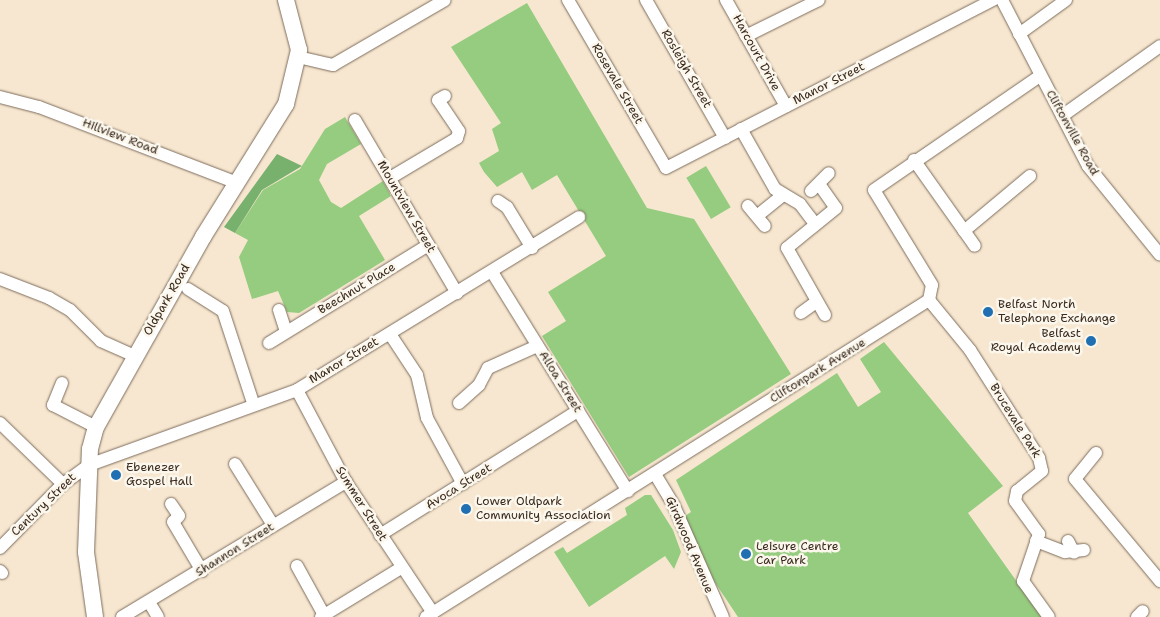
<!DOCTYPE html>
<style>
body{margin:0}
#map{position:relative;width:1160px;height:617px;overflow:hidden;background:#f7e7d0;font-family:"Shantell Sans",sans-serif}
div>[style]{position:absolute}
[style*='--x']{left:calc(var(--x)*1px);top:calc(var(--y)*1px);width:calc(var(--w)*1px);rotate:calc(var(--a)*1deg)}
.green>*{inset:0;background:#95cc7f;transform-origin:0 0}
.forest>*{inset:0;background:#78b06e}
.roads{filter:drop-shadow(0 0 1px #7d6c5c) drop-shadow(0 0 1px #7d6c5c)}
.minor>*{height:12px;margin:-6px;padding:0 6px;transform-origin:6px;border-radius:6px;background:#fff}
.major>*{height:16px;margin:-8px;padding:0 8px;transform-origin:8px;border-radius:8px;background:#fff}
.dots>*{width:14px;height:14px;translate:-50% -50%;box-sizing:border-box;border:2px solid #fbf7ec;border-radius:50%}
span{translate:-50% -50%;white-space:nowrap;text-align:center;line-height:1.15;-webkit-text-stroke:5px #fbf7ec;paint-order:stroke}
.street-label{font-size:12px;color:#3b2a1e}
.poi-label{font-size:12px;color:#3b2a1e}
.left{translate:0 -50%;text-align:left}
.right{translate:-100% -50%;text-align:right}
</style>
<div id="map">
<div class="green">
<i style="clip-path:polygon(527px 3px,647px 208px,694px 219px,791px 374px,629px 477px,542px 336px,566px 321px,548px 292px,606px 256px,557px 175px,532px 190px,522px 172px,497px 187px,484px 172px,479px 163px,499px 151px,492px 129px,501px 123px,451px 47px)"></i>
<i style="clip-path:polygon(345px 117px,361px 144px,327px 164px,319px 180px,331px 202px,341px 208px,383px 181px,391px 196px,359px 216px,385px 260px,299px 313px,287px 312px,278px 291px,252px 299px,239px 257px,248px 240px,235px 233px,263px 190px,300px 169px,325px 129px)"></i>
<i style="left:706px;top:166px;width:48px;height:23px;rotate:59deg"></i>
<i style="clip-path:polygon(884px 342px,1003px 486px,968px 513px,1042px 617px,738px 617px,714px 581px,685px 516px,691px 512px,676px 480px,837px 373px,858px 407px,881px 392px,860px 359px)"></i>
<i style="clip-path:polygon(645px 495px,651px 495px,673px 530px,681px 552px,674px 569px,665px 556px,589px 607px,554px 552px,563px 547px,567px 553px,627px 515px,625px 508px)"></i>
</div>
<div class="forest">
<i style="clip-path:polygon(277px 154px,302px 166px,262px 190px,235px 233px,224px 227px)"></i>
</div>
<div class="roads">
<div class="minor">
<i style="--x:568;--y:0;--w:194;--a:59.7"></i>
<i style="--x:666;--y:168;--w:368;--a:-27.2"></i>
<i style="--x:646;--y:0;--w:159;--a:60.2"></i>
<i style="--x:726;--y:0;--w:122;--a:60.5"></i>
<i style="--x:1002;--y:0;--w:187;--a:62.6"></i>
<i style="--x:1088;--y:166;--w:114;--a:51"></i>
<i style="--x:1019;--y:34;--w:58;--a:-35.9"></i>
<i style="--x:746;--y:36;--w:81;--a:-26.3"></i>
<i style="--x:298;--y:57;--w:36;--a:13"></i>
<i style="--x:333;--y:65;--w:129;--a:-30.1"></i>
<i style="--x:0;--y:97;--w:40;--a:14.4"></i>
<i style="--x:39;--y:107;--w:212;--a:21"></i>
<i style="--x:1062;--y:116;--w:120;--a:-35.5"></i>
<i style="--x:355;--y:120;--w:201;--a:59.5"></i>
<i style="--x:741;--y:129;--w:69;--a:60.5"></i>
<i style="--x:775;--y:189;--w:29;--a:31"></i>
<i style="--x:800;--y:204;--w:25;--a:53"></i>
<i style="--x:914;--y:160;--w:105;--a:54.7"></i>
<i style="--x:390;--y:178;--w:78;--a:-30.8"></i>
<i style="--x:457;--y:138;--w:7;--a:-74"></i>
<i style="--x:459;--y:131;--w:37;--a:-124"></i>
<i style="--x:438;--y:100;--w:8;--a:-30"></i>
<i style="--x:819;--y:184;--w:29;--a:55"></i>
<i style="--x:836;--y:208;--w:63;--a:140.8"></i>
<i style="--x:787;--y:248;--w:77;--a:60.4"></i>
<i style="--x:811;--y:191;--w:25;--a:-45"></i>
<i style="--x:498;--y:201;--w:11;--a:34"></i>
<i style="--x:507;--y:207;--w:48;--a:58.6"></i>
<i style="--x:748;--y:206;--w:26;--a:50"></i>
<i style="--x:757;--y:216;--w:33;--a:-39"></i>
<i style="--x:964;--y:231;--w:86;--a:-39.8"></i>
<i style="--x:492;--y:272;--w:258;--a:58.2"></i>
<i style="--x:0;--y:279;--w:53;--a:21.2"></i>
<i style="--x:49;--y:298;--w:24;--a:30"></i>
<i style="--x:70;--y:310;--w:44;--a:45"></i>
<i style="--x:101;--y:341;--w:36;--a:24"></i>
<i style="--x:188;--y:289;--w:41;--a:32.2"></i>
<i style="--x:223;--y:311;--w:97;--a:71.9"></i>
<i style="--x:929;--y:300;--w:65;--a:50.6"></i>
<i style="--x:970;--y:350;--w:128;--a:57.4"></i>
<i style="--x:1039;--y:458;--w:13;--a:77"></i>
<i style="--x:1042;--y:471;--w:32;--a:141"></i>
<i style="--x:1017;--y:491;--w:10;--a:101"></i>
<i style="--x:1015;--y:501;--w:41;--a:54"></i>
<i style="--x:1039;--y:534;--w:50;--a:108.8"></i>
<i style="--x:1023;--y:581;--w:44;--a:54.2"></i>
<i style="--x:279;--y:310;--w:23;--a:72"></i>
<i style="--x:801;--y:313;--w:19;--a:-36"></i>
<i style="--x:390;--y:334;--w:49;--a:56.6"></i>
<i style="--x:417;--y:375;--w:44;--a:76.9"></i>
<i style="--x:427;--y:418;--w:75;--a:61.4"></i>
<i style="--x:269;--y:343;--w:187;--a:-31.6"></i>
<i style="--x:62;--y:383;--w:24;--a:112"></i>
<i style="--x:53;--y:405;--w:48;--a:27.1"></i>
<i style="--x:297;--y:390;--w:104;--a:62"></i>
<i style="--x:346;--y:482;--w:157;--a:56.4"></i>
<i style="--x:459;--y:403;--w:27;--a:-42"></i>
<i style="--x:479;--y:385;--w:19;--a:-62"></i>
<i style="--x:488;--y:368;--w:54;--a:-24.2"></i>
<i style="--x:0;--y:423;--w:88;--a:44.1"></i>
<i style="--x:1096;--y:453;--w:33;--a:129"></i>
<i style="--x:1075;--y:479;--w:133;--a:50.2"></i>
<i style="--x:235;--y:464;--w:72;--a:58.1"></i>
<i style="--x:655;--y:474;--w:37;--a:59"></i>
<i style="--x:674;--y:506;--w:121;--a:66.2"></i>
<i style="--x:171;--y:504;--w:14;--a:56"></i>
<i style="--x:179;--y:516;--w:8;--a:135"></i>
<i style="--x:173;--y:522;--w:57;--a:59.4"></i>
<i style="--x:380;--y:535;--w:234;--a:-32.1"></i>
<i style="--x:1036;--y:541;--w:31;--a:21"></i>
<i style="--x:1065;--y:552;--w:19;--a:-6"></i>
<i style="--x:1068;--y:541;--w:13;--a:63"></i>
<i style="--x:0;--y:548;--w:90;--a:-45.5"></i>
<i style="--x:63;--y:484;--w:32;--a:-36"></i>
<i style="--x:89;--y:465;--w:221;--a:-19.8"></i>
<i style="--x:297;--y:390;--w:331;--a:-31.5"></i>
<i style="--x:297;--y:566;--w:56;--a:61.1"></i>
<i style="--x:0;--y:571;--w:3;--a:45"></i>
<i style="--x:149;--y:602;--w:17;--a:59"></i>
<i style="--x:122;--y:617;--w:262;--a:-31.1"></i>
<i style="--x:321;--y:617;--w:94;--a:-31.5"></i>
<i style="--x:426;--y:617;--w:595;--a:-32.22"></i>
<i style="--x:929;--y:300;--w:15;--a:-79"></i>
<i style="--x:932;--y:285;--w:111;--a:-121.4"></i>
<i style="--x:874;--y:190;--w:201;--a:-34.5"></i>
<i style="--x:1137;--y:617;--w:8;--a:-45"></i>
</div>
<div class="major">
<i style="--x:95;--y:617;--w:66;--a:-97.9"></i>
<i style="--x:86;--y:552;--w:103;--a:-87.8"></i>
<i style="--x:90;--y:449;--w:23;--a:-75"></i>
<i style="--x:96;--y:427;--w:218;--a:-60.6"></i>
<i style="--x:203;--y:237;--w:157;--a:-58"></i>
<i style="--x:286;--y:104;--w:56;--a:-76.5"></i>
<i style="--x:299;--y:50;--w:52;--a:-104.6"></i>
</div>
</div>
<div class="dots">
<i style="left:988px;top:312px;background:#1f6fb2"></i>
<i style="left:1091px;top:341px;background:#1f6fb2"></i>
<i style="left:116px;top:475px;background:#1f6fb2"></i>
<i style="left:466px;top:509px;background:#1f6fb2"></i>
<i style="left:746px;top:554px;background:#1f6fb2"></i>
</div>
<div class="street-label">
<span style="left:756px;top:53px;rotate:61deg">Harcourt Drive</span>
<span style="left:686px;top:69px;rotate:60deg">Rosleigh Street</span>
<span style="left:617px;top:84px;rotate:60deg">Rosevale Street</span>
<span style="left:829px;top:84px;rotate:-27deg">Manor Street</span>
<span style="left:1072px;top:133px;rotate:61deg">Cliftonville Road</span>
<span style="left:120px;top:137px;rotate:21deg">Hillview Road</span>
<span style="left:406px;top:207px;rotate:60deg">Mountview Street</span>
<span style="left:357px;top:289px;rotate:-31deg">Beechnut Place</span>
<span style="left:167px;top:300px;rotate:-60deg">Oldpark Road</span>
<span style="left:344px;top:361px;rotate:-31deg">Manor Street</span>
<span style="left:818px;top:371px;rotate:-32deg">Cliftonpark Avenue</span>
<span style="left:560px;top:382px;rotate:58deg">Alloa Street</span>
<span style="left:1015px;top:421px;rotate:58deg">Brucevale Park</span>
<span style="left:459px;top:487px;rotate:-32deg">Avoca Street</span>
<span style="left:361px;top:504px;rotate:58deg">Summer Street</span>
<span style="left:44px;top:505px;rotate:-44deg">Century Street</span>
<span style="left:689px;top:545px;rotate:67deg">Girdwood Avenue</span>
<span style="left:235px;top:550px;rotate:-32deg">Shannon Street</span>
</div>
<div class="poi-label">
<span class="left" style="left:998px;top:312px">Belfast North<br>Telephone Exchange</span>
<span class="right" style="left:1081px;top:341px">Belfast<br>Royal Academy</span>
<span class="left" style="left:126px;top:475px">Ebenezer<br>Gospel Hall</span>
<span class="left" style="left:476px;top:509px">Lower Oldpark<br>Community Association</span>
<span class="left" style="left:756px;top:554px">Leisure Centre<br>Car Park</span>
</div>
</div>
